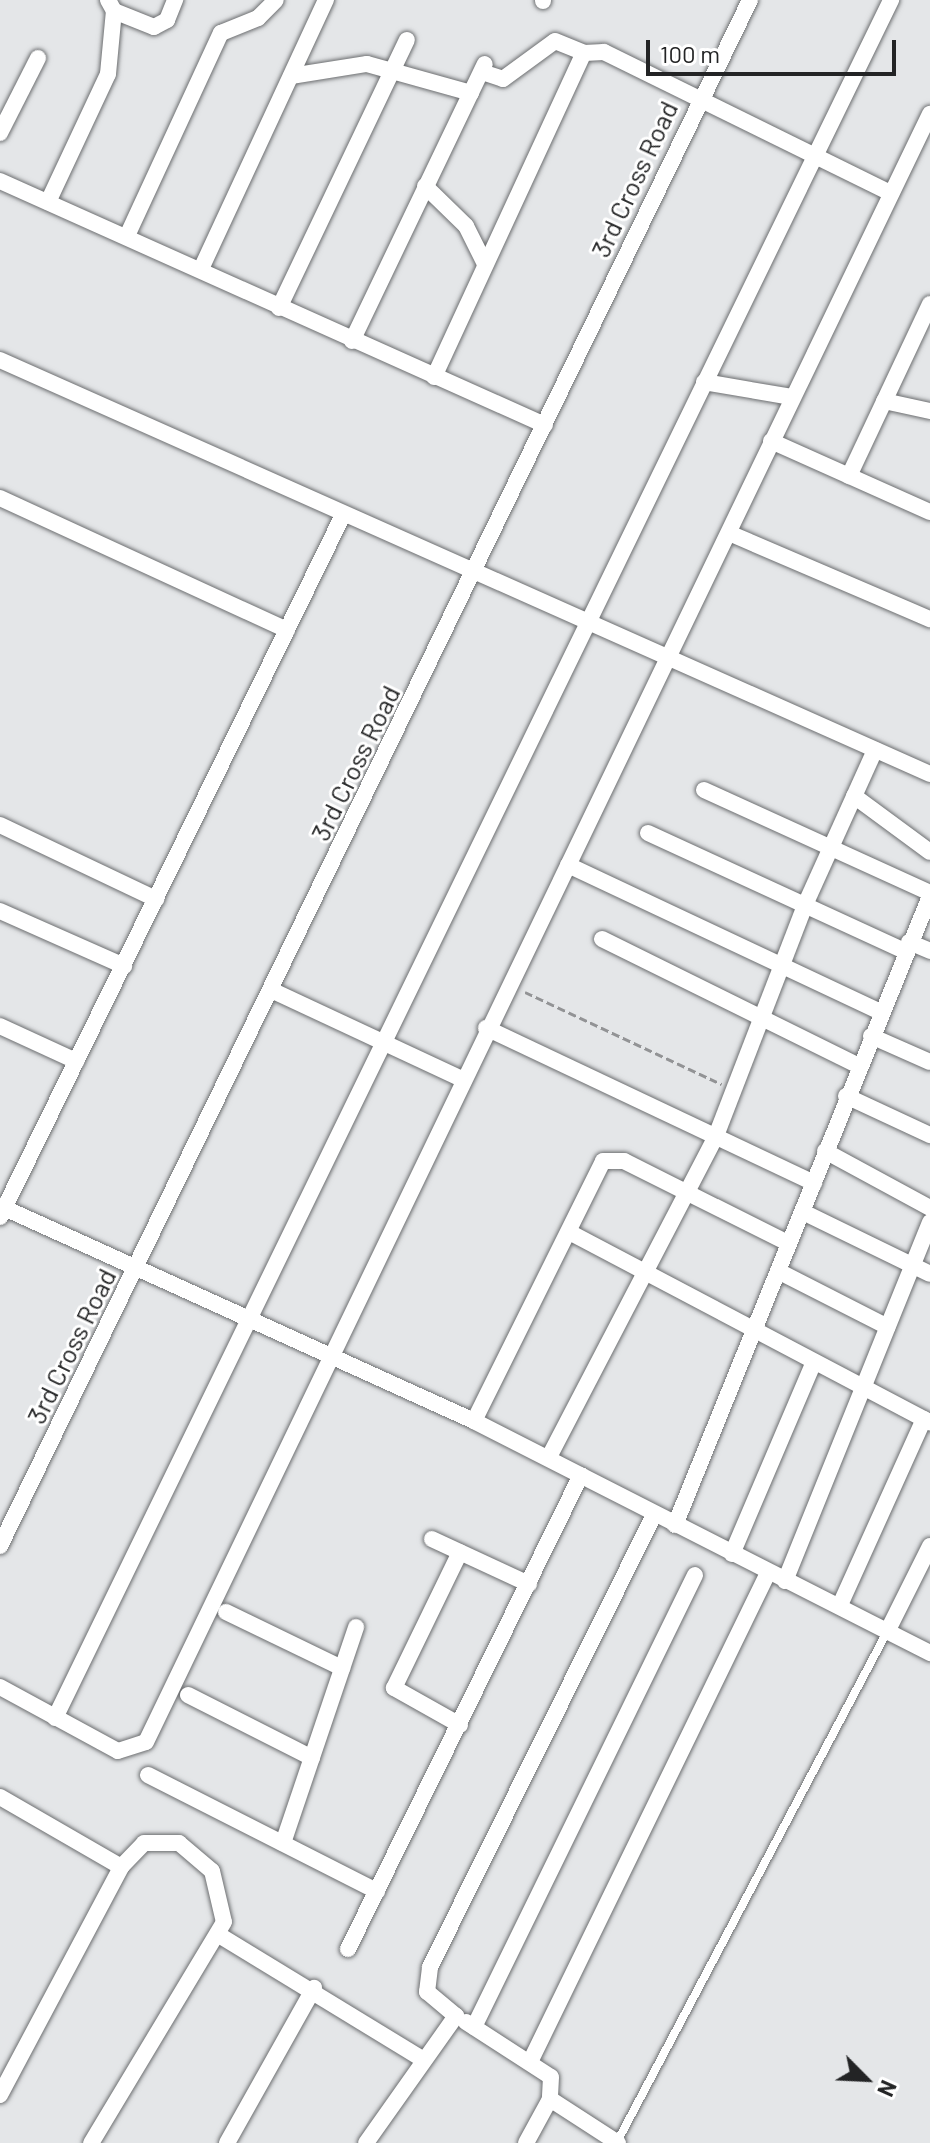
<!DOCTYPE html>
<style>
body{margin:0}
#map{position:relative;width:930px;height:2143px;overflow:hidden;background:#e4e6e8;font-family:Barlow,sans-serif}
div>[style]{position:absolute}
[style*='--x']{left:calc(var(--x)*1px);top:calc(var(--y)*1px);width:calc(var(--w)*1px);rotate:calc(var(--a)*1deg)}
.path>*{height:3px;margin-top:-1.5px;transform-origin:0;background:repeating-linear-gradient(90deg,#929395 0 8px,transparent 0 12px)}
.roads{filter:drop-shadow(0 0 2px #6c6e70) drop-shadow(0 0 2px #6c6e70)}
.service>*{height:8px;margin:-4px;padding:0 4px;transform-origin:4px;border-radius:4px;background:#fff}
.minor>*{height:16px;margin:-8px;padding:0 8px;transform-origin:8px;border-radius:8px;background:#fff}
span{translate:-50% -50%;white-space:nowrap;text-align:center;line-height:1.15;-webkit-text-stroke:6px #fff;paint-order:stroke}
.street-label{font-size:26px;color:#232425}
.north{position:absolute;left:826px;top:2039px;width:80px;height:80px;-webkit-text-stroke:6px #fff;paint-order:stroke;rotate:114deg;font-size:22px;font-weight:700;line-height:32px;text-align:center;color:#232425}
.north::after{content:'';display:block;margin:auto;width:28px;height:36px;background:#232425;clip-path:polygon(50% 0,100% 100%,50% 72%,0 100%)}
.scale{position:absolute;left:646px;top:40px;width:250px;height:36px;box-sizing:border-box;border:4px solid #232425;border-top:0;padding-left:10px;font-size:24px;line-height:28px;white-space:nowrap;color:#232425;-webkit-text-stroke:6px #fff;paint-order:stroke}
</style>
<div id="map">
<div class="path">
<i style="--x:525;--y:992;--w:217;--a:25.1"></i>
</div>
<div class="roads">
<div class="service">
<i style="--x:617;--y:2142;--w:579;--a:-62.11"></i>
</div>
<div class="minor">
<i style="--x:108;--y:0;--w:13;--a:61"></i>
<i style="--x:114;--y:11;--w:43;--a:21.8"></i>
<i style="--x:154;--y:27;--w:15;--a:-28"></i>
<i style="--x:167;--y:20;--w:22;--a:-68"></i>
<i style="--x:543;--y:1;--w:1;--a:-90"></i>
<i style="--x:482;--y:72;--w:22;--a:18"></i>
<i style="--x:503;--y:79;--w:64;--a:-36.2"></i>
<i style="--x:555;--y:41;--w:31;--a:22"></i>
<i style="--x:291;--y:76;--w:77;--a:-9"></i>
<i style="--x:367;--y:64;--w:108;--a:15.6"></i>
<i style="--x:0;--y:133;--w:84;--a:-63.1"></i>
<i style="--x:0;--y:181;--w:597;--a:24.12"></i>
<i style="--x:425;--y:186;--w:57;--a:44.3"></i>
<i style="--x:466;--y:226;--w:42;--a:63.4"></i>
<i style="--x:48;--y:202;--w:141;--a:-64.9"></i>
<i style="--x:108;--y:74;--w:63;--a:-84.6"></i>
<i style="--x:127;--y:236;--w:224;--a:-65.2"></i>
<i style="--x:221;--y:33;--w:40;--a:-22"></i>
<i style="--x:258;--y:18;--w:25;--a:-45"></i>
<i style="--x:201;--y:269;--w:297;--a:-65.1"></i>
<i style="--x:279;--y:308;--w:297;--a:-64.5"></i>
<i style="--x:352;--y:341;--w:307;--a:-64.4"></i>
<i style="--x:0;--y:360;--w:1018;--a:24"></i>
<i style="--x:434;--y:377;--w:357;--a:-65.2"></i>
<i style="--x:584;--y:53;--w:20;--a:-3"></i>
<i style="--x:604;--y:52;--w:320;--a:26.2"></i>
<i style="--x:704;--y:382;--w:89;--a:9.7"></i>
<i style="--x:884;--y:401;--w:47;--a:12.3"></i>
<i style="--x:771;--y:441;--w:174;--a:24.1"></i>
<i style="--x:849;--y:476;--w:190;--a:-64.8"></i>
<i style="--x:0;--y:498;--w:316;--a:24.7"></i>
<i style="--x:729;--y:533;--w:219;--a:23.2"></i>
<i style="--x:704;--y:790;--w:248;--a:24.5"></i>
<i style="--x:854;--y:796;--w:94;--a:36.4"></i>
<i style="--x:0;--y:825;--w:173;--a:25.4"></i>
<i style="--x:648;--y:833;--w:283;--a:24.7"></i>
<i style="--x:568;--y:865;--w:346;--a:25.2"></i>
<i style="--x:0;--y:911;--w:136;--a:23.9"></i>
<i style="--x:602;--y:939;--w:287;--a:26.3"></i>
<i style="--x:909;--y:942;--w:23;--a:23"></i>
<i style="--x:273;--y:991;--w:208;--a:25"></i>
<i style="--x:0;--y:1026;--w:84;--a:24.7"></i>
<i style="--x:486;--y:1028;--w:363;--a:25.3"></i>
<i style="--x:871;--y:1036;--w:64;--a:23.8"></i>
<i style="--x:846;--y:1096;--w:93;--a:24.9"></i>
<i style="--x:825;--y:1151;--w:119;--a:28.5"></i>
<i style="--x:0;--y:1206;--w:520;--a:24.4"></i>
<i style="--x:474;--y:1421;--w:512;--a:26.97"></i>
<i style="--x:803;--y:1212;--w:141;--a:26"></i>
<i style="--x:0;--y:1217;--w:781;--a:-63.96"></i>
<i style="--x:571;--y:1233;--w:406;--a:27.8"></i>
<i style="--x:778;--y:1271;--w:123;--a:27"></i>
<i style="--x:474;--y:1421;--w:290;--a:-63.6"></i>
<i style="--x:603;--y:1161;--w:21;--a:0"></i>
<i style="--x:624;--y:1161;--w:183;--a:26.6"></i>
<i style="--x:549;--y:1457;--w:362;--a:-62.5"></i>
<i style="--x:716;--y:1136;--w:248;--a:-68.9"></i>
<i style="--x:805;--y:905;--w:170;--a:-65.7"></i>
<i style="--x:675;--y:1525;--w:679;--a:-67.93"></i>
<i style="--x:432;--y:1539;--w:107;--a:24.9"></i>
<i style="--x:0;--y:1546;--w:1718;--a:-64.12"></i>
<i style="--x:732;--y:1554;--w:209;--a:-66.9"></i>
<i style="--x:785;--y:1581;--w:387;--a:-68"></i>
<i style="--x:840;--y:1605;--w:204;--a:-65.7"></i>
<i style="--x:226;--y:1612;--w:129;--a:25.8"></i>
<i style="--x:888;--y:1630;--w:94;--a:-63.4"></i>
<i style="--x:0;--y:1687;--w:134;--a:28.5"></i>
<i style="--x:118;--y:1751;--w:29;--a:-18"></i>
<i style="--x:146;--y:1742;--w:1807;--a:-64.29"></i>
<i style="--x:188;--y:1695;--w:139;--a:26.9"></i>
<i style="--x:55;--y:1718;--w:1911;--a:-64.05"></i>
<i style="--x:460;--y:1725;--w:76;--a:-150.7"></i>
<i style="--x:394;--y:1688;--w:151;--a:-64.1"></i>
<i style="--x:148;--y:1775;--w:257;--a:26.9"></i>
<i style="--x:0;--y:1797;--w:140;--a:30"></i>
<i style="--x:283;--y:1843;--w:228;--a:-71.3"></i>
<i style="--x:219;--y:1935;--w:238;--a:31.4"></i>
<i style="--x:348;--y:1949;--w:528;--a:-63.82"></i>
<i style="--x:466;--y:2022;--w:101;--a:32.9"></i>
<i style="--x:551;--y:2077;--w:22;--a:93"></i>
<i style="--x:550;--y:2099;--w:50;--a:118.6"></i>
<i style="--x:474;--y:2027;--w:503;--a:-63.94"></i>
<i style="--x:530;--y:2062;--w:544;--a:-64.05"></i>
<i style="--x:0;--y:2095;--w:258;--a:-62"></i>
<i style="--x:121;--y:1867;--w:33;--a:-46"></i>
<i style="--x:144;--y:1843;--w:35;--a:0"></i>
<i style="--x:179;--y:1843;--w:43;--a:40.3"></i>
<i style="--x:212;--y:1871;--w:52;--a:76.8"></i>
<i style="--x:224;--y:1922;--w:258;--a:121"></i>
<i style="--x:550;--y:2099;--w:81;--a:32.9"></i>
<i style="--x:227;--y:2143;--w:178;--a:-60.7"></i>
<i style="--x:366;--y:2143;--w:156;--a:-54.7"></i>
<i style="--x:456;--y:2016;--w:38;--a:-140"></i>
<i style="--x:427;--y:1992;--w:25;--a:-83"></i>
<i style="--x:430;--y:1967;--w:504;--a:-63.64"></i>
</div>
</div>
<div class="street-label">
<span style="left:634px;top:179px;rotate:-65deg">3rd Cross Road</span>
<span style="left:355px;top:763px;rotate:-64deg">3rd Cross Road</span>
<span style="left:71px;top:1346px;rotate:-64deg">3rd Cross Road</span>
</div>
<div class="north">N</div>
<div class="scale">100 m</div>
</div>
